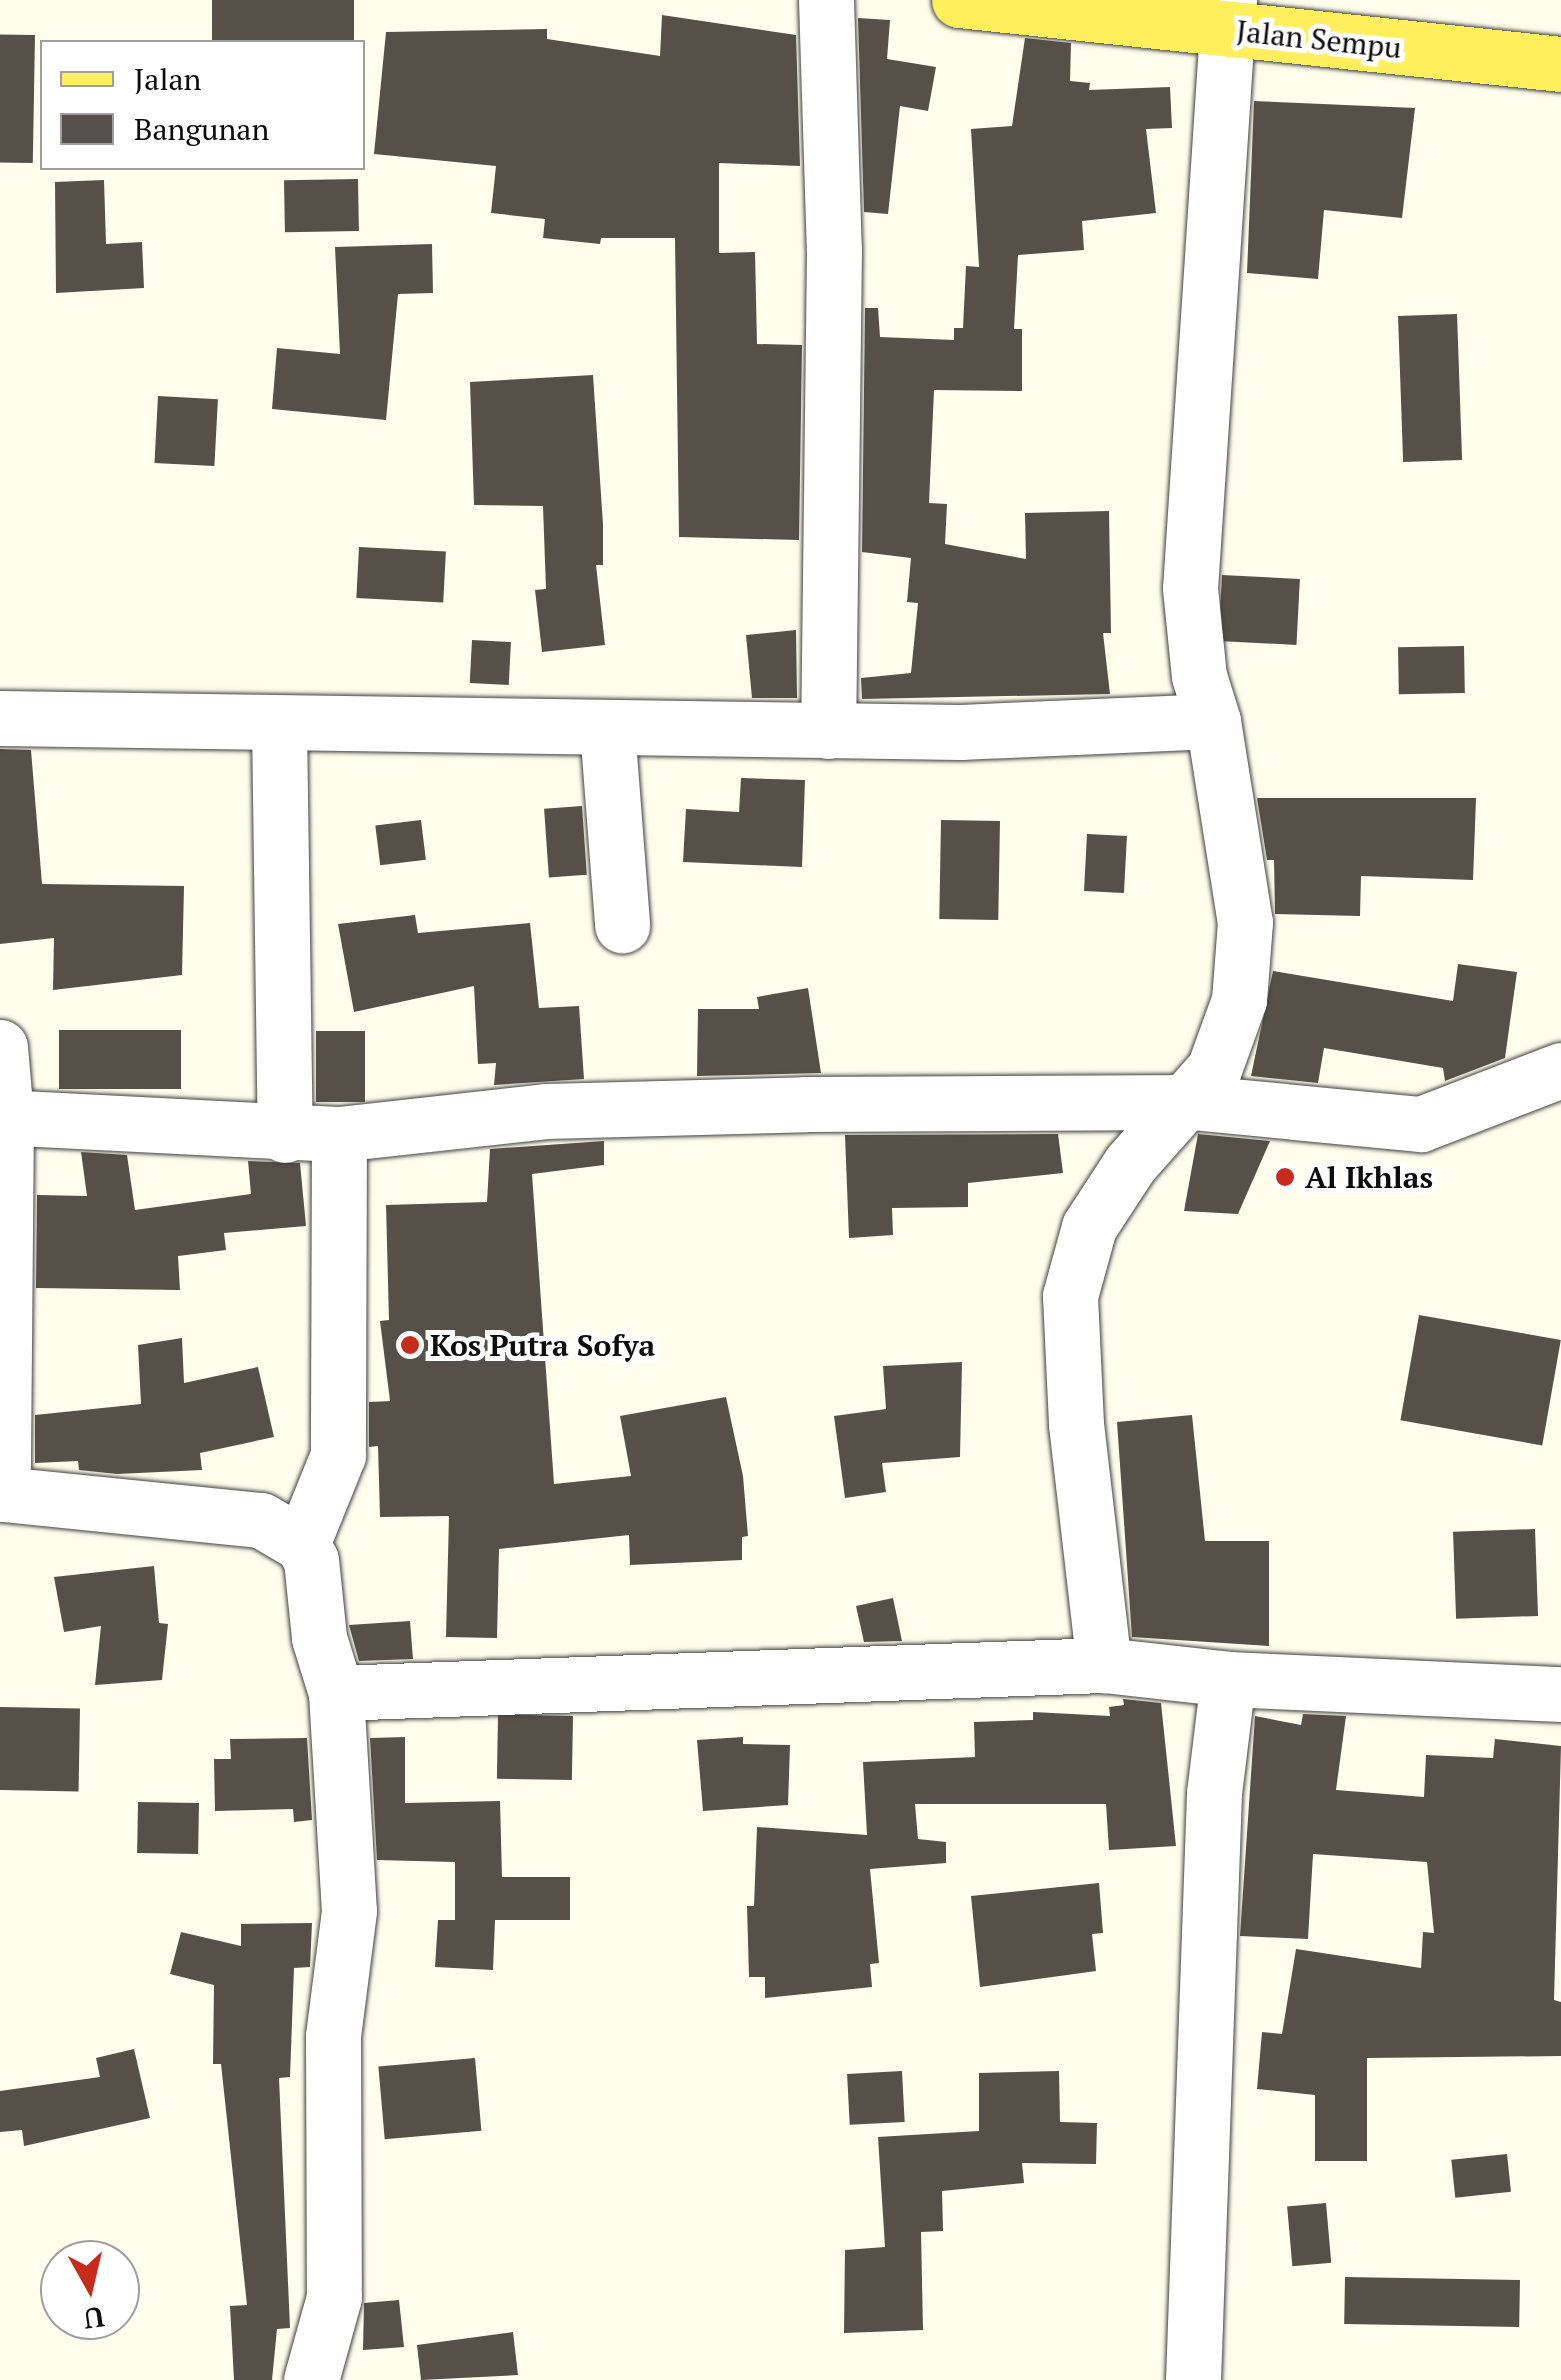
<!DOCTYPE html>
<style>
body{margin:0}
#map{position:relative;width:1561px;height:2380px;overflow:hidden;background:#fffeec;font-family:"PT Serif",serif}
div>[style]{position:absolute}
[style*='--x']{left:calc(var(--x)*1px);top:calc(var(--y)*1px);width:calc(var(--w)*1px);rotate:calc(var(--a)*1deg)}
.building>*{inset:0;background:#565048;transform-origin:0 0}
.roads{filter:drop-shadow(0 0 2px #404040) drop-shadow(0 0 2px #404040)}
.minor>*{height:55px;margin:-27.5px;padding:0 27.5px;transform-origin:27.5px;border-radius:27.5px;background:#fff}
.major>*{height:55px;margin:-27.5px;padding:0 27.5px;transform-origin:27.5px;border-radius:27.5px;background:#ffef5c}
.dots>*{width:28px;height:28px;translate:-50% -50%;box-sizing:border-box;border:5px solid #fff;border-radius:50%}
span{translate:-50% -50%;white-space:nowrap;text-align:center;line-height:1.15;-webkit-text-stroke:10px #fff;paint-order:stroke}
.street-label{font-size:30px;color:#0d0d0d}
.poi-label{font-size:30px;color:#0d0d0d;font-weight:700}
.left{translate:0 -50%;text-align:left}
.legend{position:absolute;left:40px;top:40px;width:325px;height:130px;box-sizing:border-box;background:#fff;border:2px solid #9e9e9e;margin:0;padding:12px 18px;list-style:none;font-size:30px;color:#0d0d0d}
.legend li{display:flex;align-items:center;gap:20px;height:50px}
.legend b{width:50px;border:2px solid #9e9e9e}
.north{position:absolute;left:40px;top:2240px;width:100px;height:100px;box-sizing:border-box;background:#fff;border:2px solid #9e9e9e;border-radius:50%;rotate:172deg;font-size:28px;font-weight:700;line-height:40px;text-align:center;color:#0d0d0d}
.north::after{content:'';display:block;margin:auto;width:35px;height:45px;background:#c62c1c;clip-path:polygon(50% 0,100% 100%,50% 72%,0 100%)}
</style>
<div id="map">
<div class="building">
<i style="left:212px;top:0;width:142px;height:42px"></i>
<i style="clip-path:polygon(662px 15px,796px 35px,800px 166px,719px 163px,719px 253px,755px 252px,757px 344px,802px 345px,799px 540px,679px 537px,675px 238px,601px 238px,600px 244px,543px 238px,545px 219px,491px 213px,496px 166px,374px 154px,386px 32px,547px 29px,547px 39px,660px 56px)"></i>
<i style="clip-path:polygon(858px 18px,890px 20px,887px 59px,936px 67px,928px 111px,900px 106px,888px 214px,864px 212px)"></i>
<i style="left:35px;top:35px;width:128px;height:35px;rotate:91deg"></i>
<i style="clip-path:polygon(1025px 38px,1071px 43px,1070px 81px,1090px 83px,1089px 90px,1170px 87px,1172px 128px,1146px 129px,1156px 213px,1082px 221px,1084px 250px,1018px 255px,1014px 329px,1022px 329px,1022px 391px,934px 390px,929px 503px,947px 504px,945px 544px,1026px 559px,1025px 513px,1109px 511px,1111px 633px,1103px 633px,1110px 694px,862px 699px,861px 678px,911px 673px,918px 603px,907px 602px,911px 558px,862px 552px,865px 308px,878px 308px,880px 337px,954px 340px,954px 328px,963px 328px,966px 266px,979px 267px,971px 129px,1012px 126px)"></i>
<i style="clip-path:polygon(1254px 101px,1415px 108px,1402px 218px,1324px 210px,1318px 279px,1247px 273px)"></i>
<i style="left:358px;top:179px;width:52px;height:74px;rotate:89deg"></i>
<i style="clip-path:polygon(104px 180px,106px 244px,142px 242px,144px 288px,56px 293px,55px 182px)"></i>
<i style="clip-path:polygon(432px 244px,433px 293px,398px 294px,386px 420px,272px 409px,277px 348px,340px 354px,335px 247px)"></i>
<i style="left:1457px;top:314px;width:146px;height:59px;rotate:88deg"></i>
<i style="clip-path:polygon(593px 375px,603px 524px,603px 565px,596px 565px,605px 645px,542px 652px,535px 590px,546px 589px,543px 506px,474px 505px,470px 382px)"></i>
<i style="left:158px;top:396px;width:60px;height:67px;rotate:3deg"></i>
<i style="left:359px;top:547px;width:87px;height:51px;rotate:3deg"></i>
<i style="left:1222px;top:575px;width:78px;height:66px;rotate:3deg"></i>
<i style="clip-path:polygon(796px 630px,797px 698px,752px 698px,746px 635px)"></i>
<i style="left:472px;top:640px;width:39px;height:43px;rotate:3deg"></i>
<i style="left:1464px;top:646px;width:47px;height:66px;rotate:89deg"></i>
<i style="clip-path:polygon(0 749px,31px 750px,42px 884px,184px 886px,182px 975px,53px 990px,54px 938px,0 944px)"></i>
<i style="clip-path:polygon(741px 778px,805px 780px,802px 867px,683px 862px,686px 809px,739px 812px)"></i>
<i style="clip-path:polygon(1257px 798px,1476px 798px,1473px 880px,1361px 876px,1360px 916px,1275px 914px,1274px 860px,1267px 860px)"></i>
<i style="left:582px;top:806px;width:69px;height:38px;rotate:86deg"></i>
<i style="left:421px;top:820px;width:40px;height:46px;rotate:83deg"></i>
<i style="left:941px;top:820px;width:59px;height:99px;rotate:1deg"></i>
<i style="left:1087px;top:834px;width:40px;height:57px;rotate:3deg"></i>
<i style="clip-path:polygon(415px 915px,418px 933px,530px 923px,539px 1008px,579px 1006px,584px 1079px,494px 1085px,496px 1063px,478px 1064px,474px 986px,354px 1012px,338px 924px)"></i>
<i style="clip-path:polygon(1458px 964px,1517px 972px,1505px 1058px,1445px 1081px,1443px 1068px,1324px 1048px,1318px 1083px,1251px 1076px,1273px 971px,1453px 1001px)"></i>
<i style="clip-path:polygon(808px 988px,821px 1073px,697px 1076px,698px 1009px,759px 1009px,757px 997px)"></i>
<i style="left:59px;top:1030px;width:122px;height:59px"></i>
<i style="left:316px;top:1031px;width:49px;height:71px"></i>
<i style="clip-path:polygon(1058px 1134px,1063px 1173px,968px 1183px,968px 1207px,892px 1208px,893px 1235px,849px 1238px,845px 1135px)"></i>
<i style="clip-path:polygon(1198px 1134px,1270px 1141px,1238px 1214px,1184px 1211px)"></i>
<i style="clip-path:polygon(604px 1141px,604px 1165px,532px 1174px,554px 1484px,631px 1476px,620px 1416px,726px 1397px,743px 1476px,748px 1536px,742px 1537px,742px 1560px,630px 1565px,629px 1535px,499px 1549px,497px 1638px,446px 1637px,449px 1516px,380px 1517px,378px 1446px,369px 1447px,369px 1402px,390px 1401px,380px 1321px,389px 1320px,386px 1205px,487px 1202px,490px 1149px)"></i>
<i style="clip-path:polygon(81px 1152px,127px 1155px,135px 1210px,251px 1194px,248px 1161px,300px 1163px,306px 1226px,224px 1233px,226px 1250px,178px 1256px,180px 1290px,36px 1288px,37px 1195px,87px 1196px)"></i>
<i style="left:1419px;top:1315px;width:144px;height:107px;rotate:10deg"></i>
<i style="clip-path:polygon(182px 1338px,184px 1383px,258px 1367px,274px 1437px,200px 1453px,202px 1470px,117px 1474px,79px 1470px,78px 1461px,35px 1463px,35px 1415px,141px 1404px,138px 1345px)"></i>
<i style="clip-path:polygon(962px 1362px,960px 1457px,882px 1463px,886px 1492px,845px 1498px,834px 1416px,886px 1409px,883px 1366px)"></i>
<i style="clip-path:polygon(1192px 1415px,1205px 1541px,1269px 1541px,1269px 1646px,1132px 1637px,1117px 1422px)"></i>
<i style="left:1535px;top:1529px;width:87px;height:82px;rotate:88deg"></i>
<i style="clip-path:polygon(154px 1566px,159px 1623px,168px 1624px,162px 1680px,95px 1685px,101px 1626px,64px 1632px,54px 1577px)"></i>
<i style="clip-path:polygon(893px 1598px,902px 1641px,864px 1642px,856px 1606px)"></i>
<i style="clip-path:polygon(410px 1621px,413px 1659px,359px 1661px,349px 1625px)"></i>
<i style="clip-path:polygon(1123px 1699px,1161px 1703px,1176px 1846px,1109px 1850px,1106px 1804px,915px 1804px,918px 1839px,946px 1842px,946px 1863px,870px 1869px,879px 1963px,870px 1964px,872px 1987px,765px 1998px,765px 1977px,749px 1977px,747px 1906px,754px 1906px,757px 1827px,867px 1835px,863px 1762px,975px 1757px,974px 1722px,1033px 1720px,1033px 1712px,1110px 1716px,1109px 1707px,1124px 1705px)"></i>
<i style="left:0;top:1707px;width:80px;height:83px;rotate:1deg"></i>
<i style="clip-path:polygon(1303px 1714px,1346px 1716px,1336px 1790px,1424px 1797px,1426px 1755px,1493px 1758px,1495px 1739px,1561px 1746px,1554px 2000px,1561px 2002px,1561px 2056px,1367px 2058px,1367px 2161px,1315px 2161px,1315px 2095px,1257px 2089px,1262px 2032px,1282px 2034px,1296px 1949px,1421px 1968px,1423px 1932px,1434px 1933px,1427px 1862px,1313px 1854px,1308px 1939px,1240px 1936px,1255px 1716px,1301px 1725px)"></i>
<i style="left:573px;top:1716px;width:64px;height:75px;rotate:91deg"></i>
<i style="clip-path:polygon(405px 1737px,405px 1803px,500px 1801px,502px 1877px,570px 1877px,570px 1920px,495px 1920px,493px 1970px,435px 1967px,438px 1920px,455px 1920px,455px 1862px,377px 1860px,370px 1738px)"></i>
<i style="clip-path:polygon(743px 1737px,743px 1744px,790px 1745px,788px 1805px,703px 1811px,697px 1740px)"></i>
<i style="clip-path:polygon(307px 1738px,312px 1820px,294px 1822px,293px 1809px,215px 1811px,214px 1759px,231px 1759px,230px 1739px)"></i>
<i style="left:138px;top:1802px;width:61px;height:51px;rotate:1deg"></i>
<i style="clip-path:polygon(1099px 1883px,1103px 1933px,1092px 1934px,1096px 1971px,980px 1987px,971px 1896px)"></i>
<i style="clip-path:polygon(312px 1923px,310px 1967px,294px 1968px,290px 2077px,279px 2078px,290px 2328px,277px 2329px,272px 2380px,234px 2380px,230px 2306px,247px 2305px,221px 2064px,213px 2064px,214px 1985px,170px 1974px,181px 1932px,241px 1946px,241px 1924px)"></i>
<i style="clip-path:polygon(134px 2049px,150px 2118px,24px 2146px,22px 2130px,0 2132px,0 2091px,100px 2077px,96px 2058px)"></i>
<i style="left:475px;top:2058px;width:73px;height:97px;rotate:85deg"></i>
<i style="left:902px;top:2071px;width:51px;height:55px;rotate:87deg"></i>
<i style="clip-path:polygon(1059px 2071px,1060px 2122px,1097px 2123px,1096px 2164px,1022px 2163px,1024px 2183px,942px 2191px,943px 2231px,921px 2232px,923px 2330px,844px 2333px,845px 2250px,885px 2247px,878px 2137px,979px 2131px,979px 2073px)"></i>
<i style="left:1507px;top:2154px;width:38px;height:56px;rotate:84deg"></i>
<i style="left:1326px;top:2203px;width:60px;height:39px;rotate:85deg"></i>
<i style="left:1345px;top:2277px;width:175px;height:47px;rotate:1deg"></i>
<i style="clip-path:polygon(399px 2300px,404px 2347px,363px 2350px,364px 2303px)"></i>
<i style="clip-path:polygon(513px 2332px,518px 2375px,421px 2380px,417px 2345px)"></i>
</div>
<div class="roads">
<div class="minor">
<i style="--x:826;--y:0;--w:250;--a:88.2"></i>
<i style="--x:834;--y:250;--w:481;--a:90.7"></i>
<i style="--x:1229;--y:0;--w:589;--a:93.79"></i>
<i style="--x:1190;--y:588;--w:88;--a:84.2"></i>
<i style="--x:1199;--y:676;--w:47;--a:72.7"></i>
<i style="--x:1213;--y:721;--w:204;--a:81"></i>
<i style="--x:1245;--y:922;--w:78;--a:94.4"></i>
<i style="--x:1239;--y:1000;--w:73;--a:109.9"></i>
<i style="--x:1214;--y:1069;--w:127;--a:131.5"></i>
<i style="--x:1130;--y:1164;--w:75;--a:123.1"></i>
<i style="--x:1089;--y:1227;--w:72;--a:105.4"></i>
<i style="--x:1070;--y:1296;--w:128;--a:87.3"></i>
<i style="--x:1076;--y:1424;--w:243;--a:83.4"></i>
<i style="--x:1104;--y:1665;--w:125;--a:6.4"></i>
<i style="--x:1228;--y:1679;--w:333;--a:2.6"></i>
<i style="--x:0;--y:718;--w:960;--a:0.84"></i>
<i style="--x:960;--y:732;--w:253;--a:-2.5"></i>
<i style="--x:279;--y:723;--w:412;--a:89.2"></i>
<i style="--x:607;--y:728;--w:198;--a:85.6"></i>
<i style="--x:0;--y:1047;--w:70;--a:85.1"></i>
<i style="--x:6;--y:1117;--w:377;--a:90.5"></i>
<i style="--x:3;--y:1494;--w:259;--a:5.8"></i>
<i style="--x:261;--y:1520;--w:48;--a:30.3"></i>
<i style="--x:302;--y:1544;--w:18;--a:61"></i>
<i style="--x:311;--y:1560;--w:78;--a:84.1"></i>
<i style="--x:319;--y:1638;--w:58;--a:72.8"></i>
<i style="--x:336;--y:1693;--w:218;--a:86.6"></i>
<i style="--x:349;--y:1911;--w:126;--a:97.3"></i>
<i style="--x:333;--y:2036;--w:261;--a:89.8"></i>
<i style="--x:334;--y:2297;--w:86;--a:105.5"></i>
<i style="--x:0;--y:1117;--w:339;--a:2.9"></i>
<i style="--x:339;--y:1134;--w:321;--a:90.2"></i>
<i style="--x:338;--y:1455;--w:96;--a:112"></i>
<i style="--x:339;--y:1134;--w:208;--a:-6.3"></i>
<i style="--x:546;--y:1111;--w:260;--a:-1.5"></i>
<i style="--x:806;--y:1104;--w:385;--a:-0.3"></i>
<i style="--x:1191;--y:1102;--w:231;--a:5.5"></i>
<i style="--x:1421;--y:1124;--w:150;--a:-21.1"></i>
<i style="--x:336;--y:1693;--w:769;--a:-2.09"></i>
<i style="--x:1193;--y:2380;--w:587;--a:-87.95"></i>
<i style="--x:1214;--y:1793;--w:115;--a:-83"></i>
</div>
<div class="major">
<i style="--x:959;--y:0;--w:605;--a:6.07"></i>
</div>
</div>
<div class="dots">
<i style="left:1285px;top:1177px;background:#c62c1c"></i>
<i style="left:410px;top:1345px;background:#c62c1c"></i>
</div>
<div class="street-label">
<span style="left:1319px;top:39px;rotate:6deg">Jalan Sempu</span>
</div>
<div class="poi-label">
<span class="left" style="left:1305px;top:1177px">Al Ikhlas</span>
<span class="left" style="left:430px;top:1345px">Kos Putra Sofya</span>
</div>
<ul class="legend">
<li><b style="height:12px;background:#ffef5c"></b>Jalan</li>
<li><b style="height:28px;background:#565048"></b>Bangunan</li>
</ul>
<div class="north">U</div>
</div>
